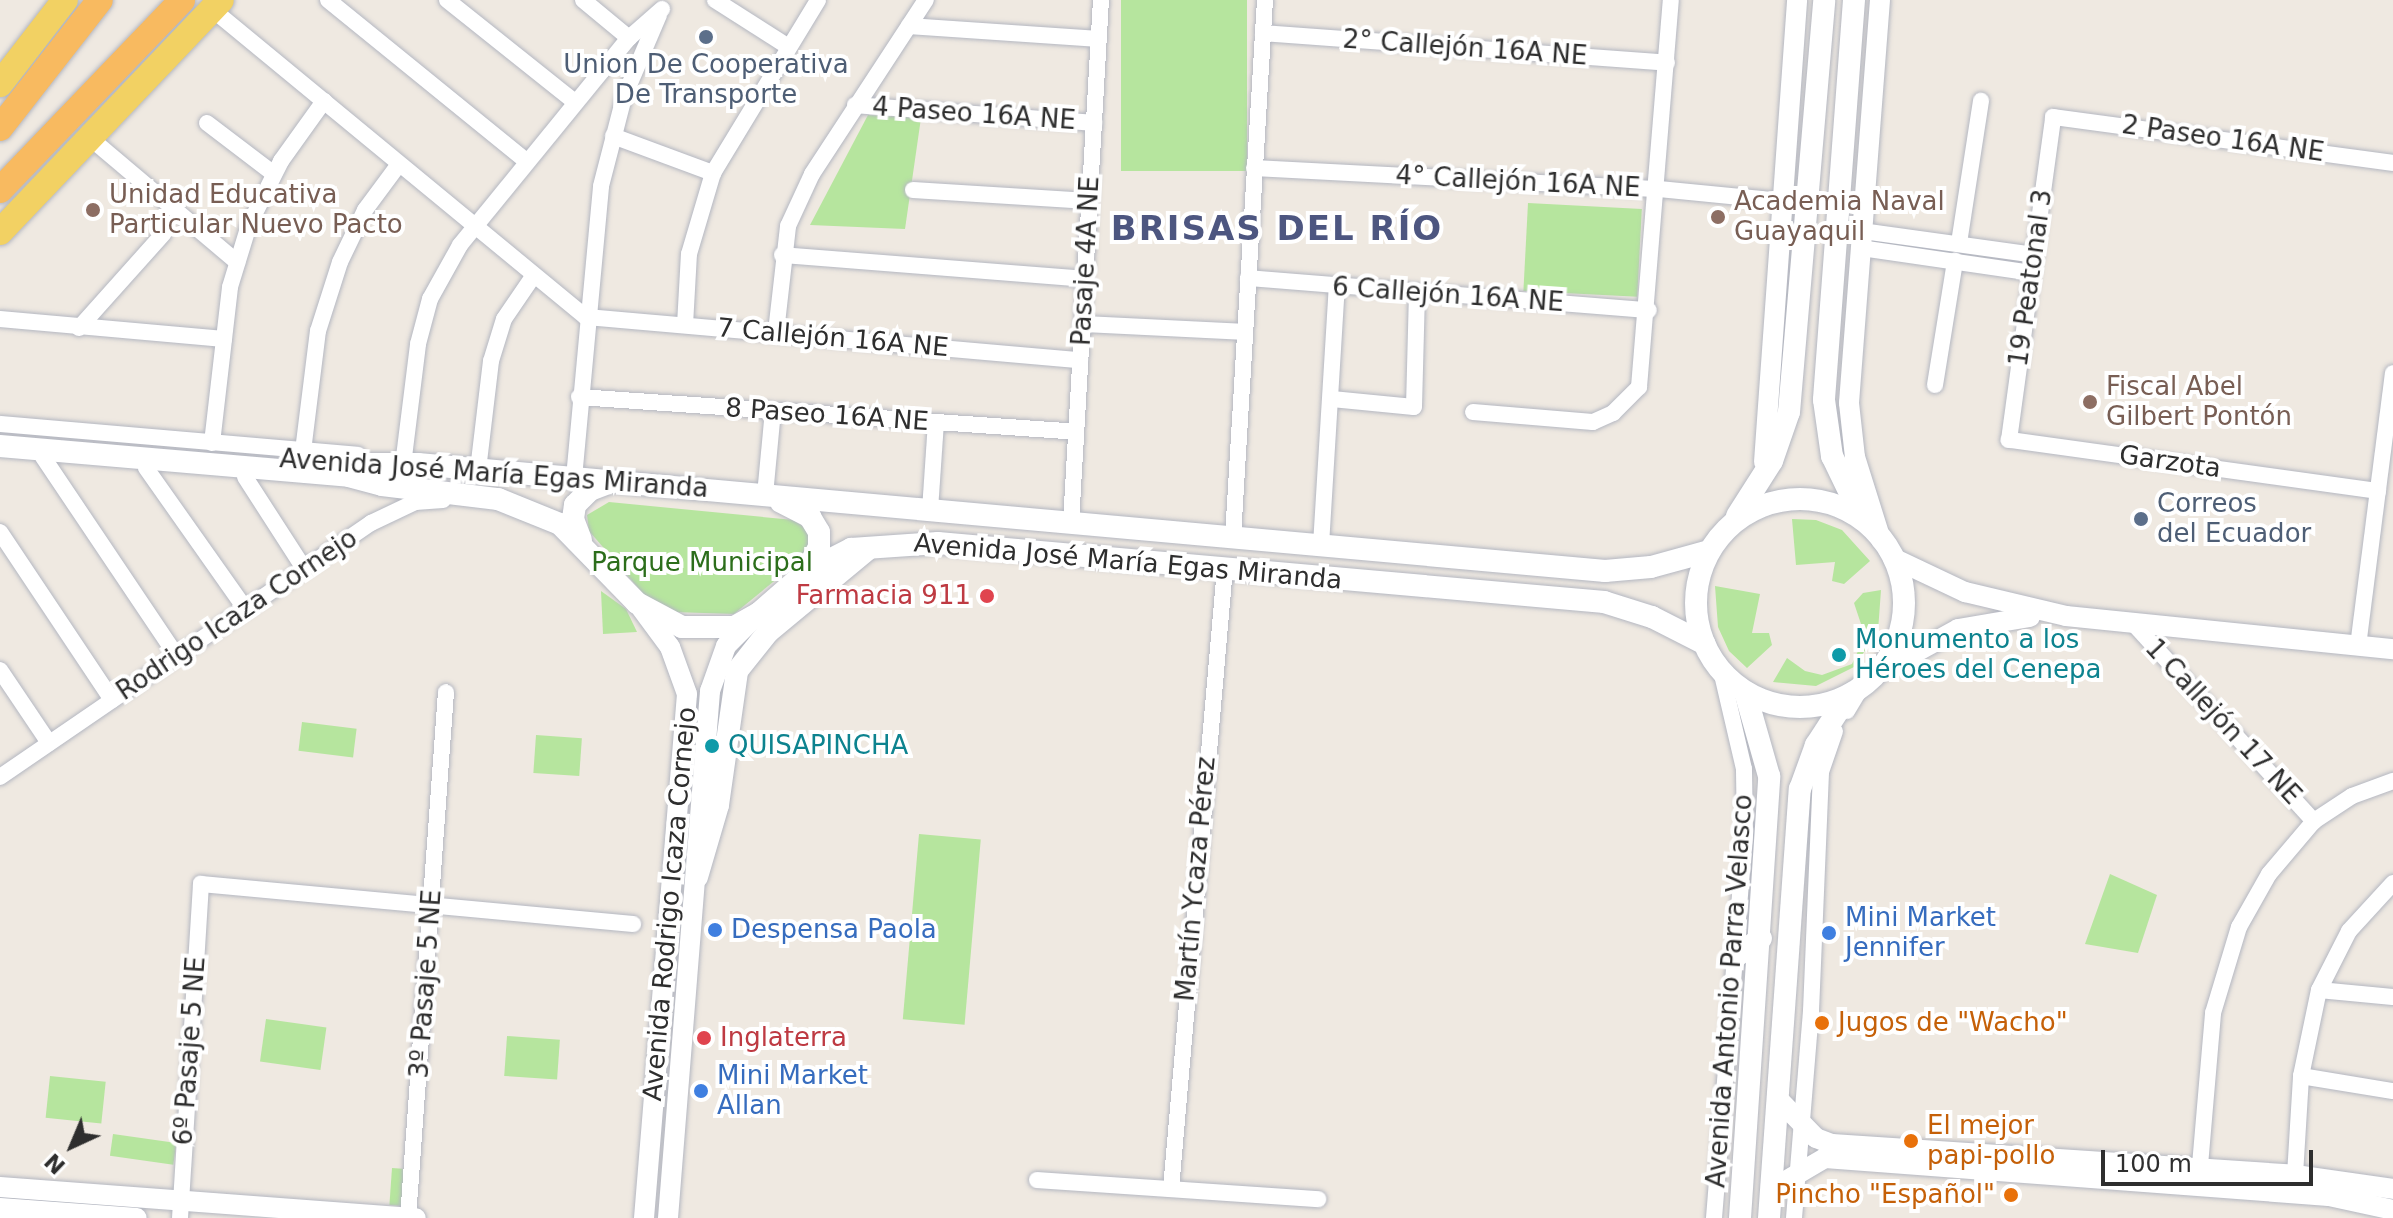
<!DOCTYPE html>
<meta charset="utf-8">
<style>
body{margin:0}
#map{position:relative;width:2393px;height:1218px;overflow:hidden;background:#efe9e1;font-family:"DejaVu Sans",sans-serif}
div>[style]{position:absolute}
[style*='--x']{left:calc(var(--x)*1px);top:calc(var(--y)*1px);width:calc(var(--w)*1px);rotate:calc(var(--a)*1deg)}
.green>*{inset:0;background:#b6e59e;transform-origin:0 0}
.roads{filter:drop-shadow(0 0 2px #b4b7c1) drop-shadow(0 0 2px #b4b7c1)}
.minor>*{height:16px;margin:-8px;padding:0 8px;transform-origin:8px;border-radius:8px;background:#fff}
.tertiary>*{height:20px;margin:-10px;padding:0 10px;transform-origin:10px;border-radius:10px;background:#fff}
.secondary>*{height:22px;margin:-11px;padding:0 11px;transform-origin:11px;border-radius:11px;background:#fff}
.secondary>.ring{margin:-11px;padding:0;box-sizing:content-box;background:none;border:22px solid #fff;border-radius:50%}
.primary>*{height:26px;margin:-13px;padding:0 13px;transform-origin:13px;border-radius:13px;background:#f2d163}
.trunk>*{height:26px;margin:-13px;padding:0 13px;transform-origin:13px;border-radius:13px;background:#f8ba60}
.dots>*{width:22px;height:22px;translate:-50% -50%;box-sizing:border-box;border:4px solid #fff;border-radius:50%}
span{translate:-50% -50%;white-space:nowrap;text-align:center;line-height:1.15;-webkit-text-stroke:8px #fff;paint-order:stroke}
.street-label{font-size:26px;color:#2e2e2e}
.service-label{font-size:26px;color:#4e5e75}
.left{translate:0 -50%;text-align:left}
.education-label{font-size:26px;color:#785e54}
.park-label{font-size:26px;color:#2c6e1b}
.health-label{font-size:26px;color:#be3a42}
.right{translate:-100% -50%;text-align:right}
.culture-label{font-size:26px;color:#0d838f}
.shop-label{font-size:26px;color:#366cbe}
.food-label{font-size:26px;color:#c56008}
.district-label{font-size:34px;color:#4d5680;font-weight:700;letter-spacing:2px}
.north{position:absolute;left:32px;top:1106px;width:80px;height:80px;-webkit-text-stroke:6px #fff;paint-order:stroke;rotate:224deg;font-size:22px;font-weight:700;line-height:32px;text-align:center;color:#2e2e2e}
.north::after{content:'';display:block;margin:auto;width:28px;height:36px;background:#2e2e2e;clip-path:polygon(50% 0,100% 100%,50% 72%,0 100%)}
.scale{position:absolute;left:2101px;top:1150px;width:212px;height:36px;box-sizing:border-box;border:4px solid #2e2e2e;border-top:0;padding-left:10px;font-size:24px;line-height:28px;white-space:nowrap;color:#2e2e2e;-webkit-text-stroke:6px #fff;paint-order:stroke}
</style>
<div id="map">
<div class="green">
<i style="left:1121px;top:0;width:126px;height:171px"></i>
<i style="clip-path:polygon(868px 115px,921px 118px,905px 229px,810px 225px)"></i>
<i style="left:1528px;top:203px;width:114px;height:88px;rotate:3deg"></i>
<i style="clip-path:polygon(609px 502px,794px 520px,810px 532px,811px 543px,800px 560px,734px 614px,673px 612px,647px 598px,589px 531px,587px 515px)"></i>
<i style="clip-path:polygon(1792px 519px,1816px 520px,1842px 530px,1870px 561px,1844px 584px,1832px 581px,1835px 562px,1796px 565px)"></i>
<i style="clip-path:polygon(1715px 586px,1760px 594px,1752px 633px,1769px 633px,1772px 645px,1747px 668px,1729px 651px,1718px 627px)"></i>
<i style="clip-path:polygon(1881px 590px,1878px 631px,1854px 667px,1816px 686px,1773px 682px,1787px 658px,1805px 671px,1822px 675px,1852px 664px,1865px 636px,1854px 603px,1863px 593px)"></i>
<i style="clip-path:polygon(601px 591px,626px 609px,637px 632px,603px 634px)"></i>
<i style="left:302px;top:722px;width:55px;height:29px;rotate:7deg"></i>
<i style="left:536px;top:735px;width:46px;height:38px;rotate:4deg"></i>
<i style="left:919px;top:834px;width:62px;height:186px;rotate:5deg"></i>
<i style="clip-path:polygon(2110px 874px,2157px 895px,2138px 953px,2085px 944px)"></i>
<i style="left:266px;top:1019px;width:61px;height:43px;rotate:8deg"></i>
<i style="left:507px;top:1036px;width:53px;height:40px;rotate:4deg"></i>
<i style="left:50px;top:1076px;width:56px;height:42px;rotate:6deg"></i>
<i style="left:113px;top:1134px;width:64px;height:22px;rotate:8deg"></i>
<i style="left:392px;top:1168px;width:14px;height:37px;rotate:4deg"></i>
</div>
<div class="roads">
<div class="minor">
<i style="--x:328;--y:0;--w:255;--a:39.1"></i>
<i style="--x:447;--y:0;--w:164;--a:38.6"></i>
<i style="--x:583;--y:0;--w:60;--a:39.6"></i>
<i style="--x:715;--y:0;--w:85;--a:32.6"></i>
<i style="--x:212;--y:9;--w:484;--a:39.5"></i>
<i style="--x:586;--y:317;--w:496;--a:5"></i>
<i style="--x:909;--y:26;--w:190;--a:3.9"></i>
<i style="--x:1263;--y:33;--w:405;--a:4.2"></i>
<i style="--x:855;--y:105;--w:240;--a:4.3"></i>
<i style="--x:207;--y:123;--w:84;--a:37.3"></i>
<i style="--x:613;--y:136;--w:107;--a:20.3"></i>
<i style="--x:89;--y:137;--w:194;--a:40.2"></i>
<i style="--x:1254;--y:168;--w:406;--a:3"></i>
<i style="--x:1659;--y:189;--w:124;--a:5.6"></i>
<i style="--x:913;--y:190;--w:176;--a:3.6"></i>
<i style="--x:1862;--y:231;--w:175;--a:7.9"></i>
<i style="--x:1959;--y:243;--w:144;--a:-81.2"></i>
<i style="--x:1861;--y:248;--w:173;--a:8.3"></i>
<i style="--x:782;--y:255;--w:304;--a:4.5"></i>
<i style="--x:1248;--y:278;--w:402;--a:4.6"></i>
<i style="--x:0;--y:319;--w:225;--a:5.1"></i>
<i style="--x:1082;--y:324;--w:162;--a:2.8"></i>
<i style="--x:685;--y:325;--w:71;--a:-86.8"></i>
<i style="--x:689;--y:254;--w:84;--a:-73.5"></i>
<i style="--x:713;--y:173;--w:202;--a:-58.7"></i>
<i style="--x:79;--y:328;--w:127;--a:-48.2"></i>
<i style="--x:776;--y:332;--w:107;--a:-83.5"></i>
<i style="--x:788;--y:226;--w:57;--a:-65.2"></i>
<i style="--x:812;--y:174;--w:208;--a:-56.8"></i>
<i style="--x:1935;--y:385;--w:126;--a:-80.8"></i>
<i style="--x:579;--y:397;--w:498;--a:4"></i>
<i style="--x:1332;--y:399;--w:82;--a:5.6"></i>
<i style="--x:1414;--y:407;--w:113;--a:-88.5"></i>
<i style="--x:1473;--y:412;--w:120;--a:4.8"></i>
<i style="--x:1593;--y:422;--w:22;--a:-24"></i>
<i style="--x:1613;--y:413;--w:37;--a:-45"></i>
<i style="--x:1639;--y:387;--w:388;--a:-85.3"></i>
<i style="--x:0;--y:424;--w:359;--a:4.9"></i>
<i style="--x:212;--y:443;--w:157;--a:-83.4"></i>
<i style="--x:230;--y:287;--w:65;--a:-73"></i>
<i style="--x:249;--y:225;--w:72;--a:-63.4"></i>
<i style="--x:281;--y:161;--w:74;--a:-54.4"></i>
<i style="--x:303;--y:451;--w:121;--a:-82.9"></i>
<i style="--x:318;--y:331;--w:72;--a:-72.3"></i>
<i style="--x:340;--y:262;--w:58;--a:-64.3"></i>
<i style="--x:365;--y:210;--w:57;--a:-53.5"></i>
<i style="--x:43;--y:457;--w:239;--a:56.1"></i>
<i style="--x:404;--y:457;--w:114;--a:-82.9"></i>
<i style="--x:418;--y:344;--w:47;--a:-75.1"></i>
<i style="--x:430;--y:299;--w:62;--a:-60.9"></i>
<i style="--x:460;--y:245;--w:267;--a:-50.8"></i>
<i style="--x:629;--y:38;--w:44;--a:-41.3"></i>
<i style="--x:146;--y:468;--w:170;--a:54.8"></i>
<i style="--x:478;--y:470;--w:110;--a:-83.2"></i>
<i style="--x:491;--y:361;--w:44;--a:-72.8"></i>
<i style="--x:504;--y:319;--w:53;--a:-55.7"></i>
<i style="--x:245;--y:477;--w:107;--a:57.2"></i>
<i style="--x:574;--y:478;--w:293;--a:-84.7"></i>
<i style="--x:601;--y:186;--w:92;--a:-75.5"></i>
<i style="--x:624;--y:97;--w:89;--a:-66.9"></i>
<i style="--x:2378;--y:491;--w:373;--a:-172.1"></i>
<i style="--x:2009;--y:440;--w:326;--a:-82.2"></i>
<i style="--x:2053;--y:117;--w:343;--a:7.7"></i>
<i style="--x:765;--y:495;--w:84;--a:-84.6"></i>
<i style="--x:930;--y:510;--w:88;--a:-86.1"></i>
<i style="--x:1071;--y:523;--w:524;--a:-86.72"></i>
<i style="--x:0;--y:532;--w:202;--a:56.3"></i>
<i style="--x:1233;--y:537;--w:538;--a:-86.59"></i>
<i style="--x:1321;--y:545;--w:258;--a:-86.5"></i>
<i style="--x:2132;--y:622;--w:270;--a:47.6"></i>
<i style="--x:2358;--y:646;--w:275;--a:-82.7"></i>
<i style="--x:0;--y:670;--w:88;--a:56.1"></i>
<i style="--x:1847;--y:711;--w:27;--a:-59"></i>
<i style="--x:0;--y:777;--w:450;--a:-34.4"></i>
<i style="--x:371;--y:523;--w:49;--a:-25.5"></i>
<i style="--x:415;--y:502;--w:28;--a:-4"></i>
<i style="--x:2319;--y:990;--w:74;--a:5.4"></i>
<i style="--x:2301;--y:1076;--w:93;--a:9.3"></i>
<i style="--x:2295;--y:1175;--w:99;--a:-86.5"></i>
<i style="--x:2301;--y:1076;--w:88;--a:-78.2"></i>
<i style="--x:2319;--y:990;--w:66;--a:-63"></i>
<i style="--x:2349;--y:931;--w:65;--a:-47.5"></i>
<i style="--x:2199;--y:1177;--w:165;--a:-85.1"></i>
<i style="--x:2213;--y:1013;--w:90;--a:-73.2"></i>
<i style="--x:2239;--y:927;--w:61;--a:-60.5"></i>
<i style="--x:2269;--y:874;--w:70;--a:-49.7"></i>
<i style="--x:2314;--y:821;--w:45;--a:-33.3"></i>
<i style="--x:2352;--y:796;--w:44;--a:-20.1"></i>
<i style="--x:1037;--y:1180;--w:282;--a:3.9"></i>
<i style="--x:1171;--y:1189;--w:623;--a:-85.03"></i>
<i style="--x:180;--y:1218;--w:335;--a:-86.4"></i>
<i style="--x:201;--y:884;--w:434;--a:5.3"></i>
<i style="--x:408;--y:1218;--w:527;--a:-85.87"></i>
<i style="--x:1714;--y:1218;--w:384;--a:-85.4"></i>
<i style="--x:1745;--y:835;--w:66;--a:-90.9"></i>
<i style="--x:1744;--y:769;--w:102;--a:-103.1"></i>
<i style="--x:1794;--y:1218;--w:208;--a:-85.3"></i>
<i style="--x:1811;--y:1011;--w:239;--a:-87.6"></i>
<i style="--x:1821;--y:772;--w:43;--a:-71.1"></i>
</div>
<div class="tertiary">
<i style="--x:1880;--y:0;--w:404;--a:94.4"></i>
<i style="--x:1849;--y:403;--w:54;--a:83.7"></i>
<i style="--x:1855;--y:457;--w:87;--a:72.6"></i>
<i style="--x:1764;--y:462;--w:463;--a:-85.9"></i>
<i style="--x:1893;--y:558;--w:80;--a:25.3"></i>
<i style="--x:1965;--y:592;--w:104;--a:13.4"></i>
<i style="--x:2066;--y:616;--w:329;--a:5.8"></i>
<i style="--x:639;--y:605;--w:52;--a:53.6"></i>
<i style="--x:670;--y:647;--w:50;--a:70.1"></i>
<i style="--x:687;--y:694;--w:526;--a:94.69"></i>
<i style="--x:1878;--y:673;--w:91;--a:-28.8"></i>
<i style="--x:1958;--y:629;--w:73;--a:-9.5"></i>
<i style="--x:1779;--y:1100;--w:53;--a:45.8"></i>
<i style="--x:1816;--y:1138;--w:17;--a:21"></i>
<i style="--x:1832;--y:1144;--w:464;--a:3.8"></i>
<i style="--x:2295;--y:1175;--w:99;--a:8.1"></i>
<i style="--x:0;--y:1187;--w:417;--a:4.3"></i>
<i style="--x:1772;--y:1189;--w:61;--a:-30.3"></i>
<i style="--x:1825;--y:1158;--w:505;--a:4.31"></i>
<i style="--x:2329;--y:1196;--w:66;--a:12.3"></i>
<i style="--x:0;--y:1208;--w:137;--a:4.2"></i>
<i style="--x:668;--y:1218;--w:529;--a:-85.44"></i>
<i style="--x:710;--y:691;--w:48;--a:-70.4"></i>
<i style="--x:726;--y:646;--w:35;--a:-45"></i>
</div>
<div class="secondary">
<i style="--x:1854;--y:0;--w:401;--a:94.3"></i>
<i style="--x:1824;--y:400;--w:57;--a:81.9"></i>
<i style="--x:1832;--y:456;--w:69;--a:64.2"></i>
<i style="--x:0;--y:446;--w:350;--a:4.9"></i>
<i style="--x:349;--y:476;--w:34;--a:15"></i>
<i style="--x:382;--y:485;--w:117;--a:6.9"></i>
<i style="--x:498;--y:499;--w:67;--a:22"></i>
<i style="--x:560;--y:524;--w:110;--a:45.7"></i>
<i style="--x:637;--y:603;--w:51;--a:28.1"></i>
<i style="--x:682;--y:627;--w:52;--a:0"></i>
<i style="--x:734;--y:627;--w:29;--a:-29"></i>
<i style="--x:759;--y:613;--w:62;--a:-41.1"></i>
<i style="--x:806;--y:572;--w:51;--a:-27.1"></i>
<i style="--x:851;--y:549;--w:87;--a:-3.9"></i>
<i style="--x:938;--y:543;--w:669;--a:5.06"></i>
<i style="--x:1604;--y:602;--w:50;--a:17.4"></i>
<i style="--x:1652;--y:617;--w:59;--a:27"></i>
<i style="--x:338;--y:464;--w:80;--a:0"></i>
<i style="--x:418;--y:464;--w:1192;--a:5.15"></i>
<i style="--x:1605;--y:571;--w:46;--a:-5"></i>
<i style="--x:1651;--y:567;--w:60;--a:-15.4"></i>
<i class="ring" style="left:1696px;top:499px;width:186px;height:186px"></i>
<i style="--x:781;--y:502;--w:33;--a:27"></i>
<i style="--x:810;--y:517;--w:17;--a:59"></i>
<i style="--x:819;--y:532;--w:15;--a:90"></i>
<i style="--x:819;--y:547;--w:27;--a:118"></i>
<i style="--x:1737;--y:516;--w:65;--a:-57.5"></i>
<i style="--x:1772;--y:461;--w:52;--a:-70.9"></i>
<i style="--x:1789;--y:412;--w:413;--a:-85.1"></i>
<i style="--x:581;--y:540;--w:22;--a:-111"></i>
<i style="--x:573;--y:519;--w:14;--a:-82"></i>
<i style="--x:575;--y:505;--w:21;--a:-45"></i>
<i style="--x:590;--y:490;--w:19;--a:-21"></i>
<i style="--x:697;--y:877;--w:75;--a:-73.7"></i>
<i style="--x:718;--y:805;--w:135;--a:-81.9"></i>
<i style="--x:737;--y:671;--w:50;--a:-51.5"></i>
<i style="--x:768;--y:632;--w:130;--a:-39.7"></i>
<i style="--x:1735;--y:957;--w:32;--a:-36"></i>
<i style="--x:1740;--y:1218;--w:443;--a:-86.2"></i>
<i style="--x:1769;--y:776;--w:87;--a:-105.9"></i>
<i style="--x:1769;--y:1218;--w:430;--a:-85.9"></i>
<i style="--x:1800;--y:789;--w:47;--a:-70"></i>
<i style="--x:1816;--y:745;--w:59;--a:-56.9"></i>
</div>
<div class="primary">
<i style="--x:0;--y:84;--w:106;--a:-52.3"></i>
<i style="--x:0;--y:232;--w:320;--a:-46.4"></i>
</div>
<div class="trunk">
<i style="--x:0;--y:128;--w:162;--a:-52"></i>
<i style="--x:0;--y:190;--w:263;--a:-46.2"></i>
</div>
</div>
<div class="dots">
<i style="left:706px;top:37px;background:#5c6f8a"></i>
<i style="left:93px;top:210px;background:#8d6e63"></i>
<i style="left:1718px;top:217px;background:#8d6e63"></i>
<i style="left:2090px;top:402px;background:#8d6e63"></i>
<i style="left:2141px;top:519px;background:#5c6f8a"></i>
<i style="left:987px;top:596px;background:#e0444e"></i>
<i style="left:1839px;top:655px;background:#0f9aa8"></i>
<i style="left:712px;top:746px;background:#0f9aa8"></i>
<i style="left:715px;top:930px;background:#3f7fe0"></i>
<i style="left:1829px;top:933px;background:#3f7fe0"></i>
<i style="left:1822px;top:1023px;background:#e8710a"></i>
<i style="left:704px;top:1038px;background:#e0444e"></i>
<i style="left:701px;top:1091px;background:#3f7fe0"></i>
<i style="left:1911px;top:1141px;background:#e8710a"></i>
<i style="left:2011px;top:1195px;background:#e8710a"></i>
</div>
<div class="street-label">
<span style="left:1465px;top:48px;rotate:4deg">2° Callejón 16A NE</span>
<span style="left:974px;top:114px;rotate:4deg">4 Paseo 16A NE</span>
<span style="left:2223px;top:139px;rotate:8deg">2 Paseo 16A NE</span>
<span style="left:1518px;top:182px;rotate:3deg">4° Callejón 16A NE</span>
<span style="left:1086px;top:261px;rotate:-87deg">Pasaje 4A NE</span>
<span style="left:2031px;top:278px;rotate:-82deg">19 Peatonal 3</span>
<span style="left:1448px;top:295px;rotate:4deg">6 Callejón 16A NE</span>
<span style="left:833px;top:338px;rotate:5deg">7 Callejón 16A NE</span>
<span style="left:827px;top:415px;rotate:4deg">8 Paseo 16A NE</span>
<span style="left:2170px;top:462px;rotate:8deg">Garzota</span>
<span style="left:494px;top:474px;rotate:4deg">Avenida José María Egas Miranda</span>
<span style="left:1128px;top:562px;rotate:5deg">Avenida José María Egas Miranda</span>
<span style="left:237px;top:615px;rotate:-34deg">Rodrigo Icaza Cornejo</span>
<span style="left:2223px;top:722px;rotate:47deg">1 Callejón 17 NE</span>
<span style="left:1196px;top:879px;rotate:-85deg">Martín Ycaza Pérez</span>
<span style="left:670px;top:904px;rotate:-85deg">Avenida Rodrigo Icaza Cornejo</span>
<span style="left:426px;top:984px;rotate:-86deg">3º Pasaje 5 NE</span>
<span style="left:1730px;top:991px;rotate:-86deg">Avenida Antonio Parra Velasco</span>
<span style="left:190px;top:1051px;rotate:-86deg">6º Pasaje 5 NE</span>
</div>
<div class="service-label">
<span style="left:706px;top:80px">Union De Cooperativa<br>De Transporte</span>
<span class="left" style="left:2157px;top:519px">Correos<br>del Ecuador</span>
</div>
<div class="education-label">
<span class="left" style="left:109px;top:210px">Unidad Educativa<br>Particular Nuevo Pacto</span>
<span class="left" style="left:1734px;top:217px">Academia Naval<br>Guayaquil</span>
<span class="left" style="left:2106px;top:402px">Fiscal Abel<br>Gilbert Pontón</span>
</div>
<div class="park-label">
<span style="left:702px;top:563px">Parque Municipal</span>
</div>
<div class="health-label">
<span class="right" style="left:971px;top:596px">Farmacia 911</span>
<span class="left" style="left:720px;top:1038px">Inglaterra</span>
</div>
<div class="culture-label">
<span class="left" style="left:1855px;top:655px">Monumento a los<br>Héroes del Cenepa</span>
<span class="left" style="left:728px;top:746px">QUISAPINCHA</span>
</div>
<div class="shop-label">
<span class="left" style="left:1845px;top:933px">Mini Market<br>Jennifer</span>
<span class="left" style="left:731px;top:930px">Despensa Paola</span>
<span class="left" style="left:717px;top:1091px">Mini Market<br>Allan</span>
</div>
<div class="food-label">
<span class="left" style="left:1838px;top:1023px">Jugos de "Wacho"</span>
<span class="left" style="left:1927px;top:1141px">El mejor<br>papi-pollo</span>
<span class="right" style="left:1995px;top:1195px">Pincho "Español"</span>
</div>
<div class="district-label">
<span style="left:1277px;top:229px">BRISAS DEL RÍO</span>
</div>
<div class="north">N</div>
<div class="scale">100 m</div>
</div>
